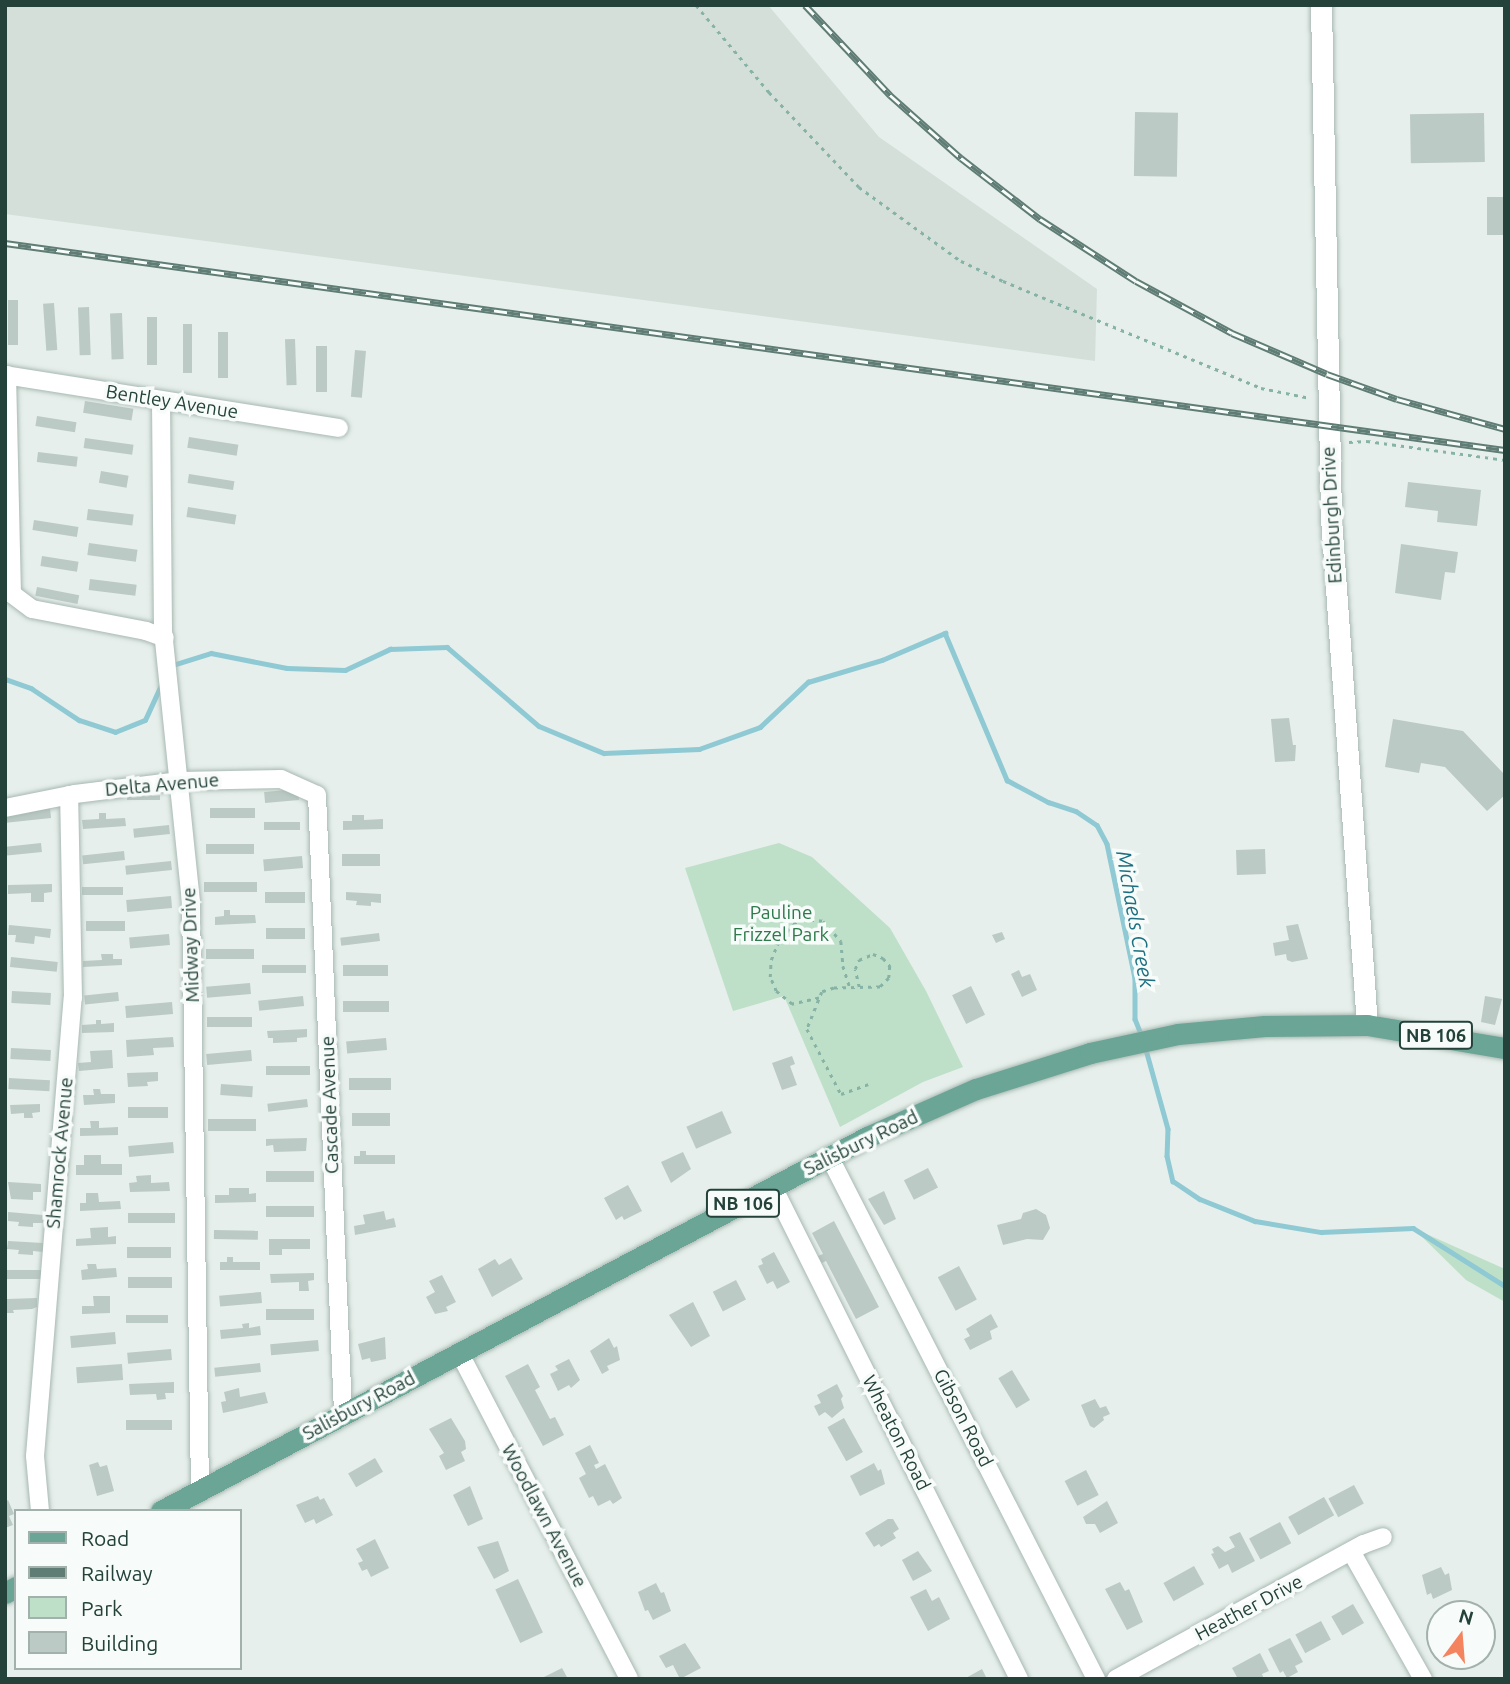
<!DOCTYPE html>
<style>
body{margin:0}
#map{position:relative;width:1510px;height:1684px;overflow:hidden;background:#e6efeb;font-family:Ubuntu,sans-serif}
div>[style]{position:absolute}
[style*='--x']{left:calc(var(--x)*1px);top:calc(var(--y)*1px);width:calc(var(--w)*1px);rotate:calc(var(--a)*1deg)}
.built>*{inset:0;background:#d4dfda}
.green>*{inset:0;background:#bfe0c8}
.stream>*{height:4.5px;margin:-2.25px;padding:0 2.25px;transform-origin:2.25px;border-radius:2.25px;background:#8ec9d4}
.building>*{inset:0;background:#bbcac4;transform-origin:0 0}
.path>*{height:2.5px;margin-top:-1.25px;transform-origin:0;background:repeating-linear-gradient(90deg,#86b3a5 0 3.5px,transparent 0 8.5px)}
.roads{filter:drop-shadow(0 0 2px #a8b8b2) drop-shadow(0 0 2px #a8b8b2)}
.minor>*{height:18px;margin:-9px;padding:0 9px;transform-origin:9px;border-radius:9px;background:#fff}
.tertiary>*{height:21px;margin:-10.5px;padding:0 10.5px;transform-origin:10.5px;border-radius:10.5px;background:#fff}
.primary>*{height:21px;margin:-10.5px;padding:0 10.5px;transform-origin:10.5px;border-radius:10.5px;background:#6aa596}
.rail>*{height:7px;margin-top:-3.5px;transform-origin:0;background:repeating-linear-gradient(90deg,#f7fbf9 0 13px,#5f7d75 0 26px);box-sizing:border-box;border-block:2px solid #5f7d75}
span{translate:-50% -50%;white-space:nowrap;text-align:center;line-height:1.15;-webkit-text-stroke:7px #f7fbf9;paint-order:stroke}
.shield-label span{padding:2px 5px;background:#f7fbf9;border:2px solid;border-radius:5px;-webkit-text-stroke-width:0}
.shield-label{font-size:18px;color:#24423a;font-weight:700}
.street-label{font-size:19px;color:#24423a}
.park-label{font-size:19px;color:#2d7a4b}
.water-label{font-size:21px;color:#1c6f80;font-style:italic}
.frame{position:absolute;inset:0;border:7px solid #24423a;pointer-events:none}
.legend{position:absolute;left:14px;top:1509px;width:228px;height:161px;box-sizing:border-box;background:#f7fbf9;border:2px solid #a3b1ad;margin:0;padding:9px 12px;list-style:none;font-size:21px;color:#24423a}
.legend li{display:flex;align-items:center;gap:14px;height:35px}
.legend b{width:35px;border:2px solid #a3b1ad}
.north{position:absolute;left:1426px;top:1600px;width:70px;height:70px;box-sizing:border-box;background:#f7fbf9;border:2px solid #a3b1ad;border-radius:50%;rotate:16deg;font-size:19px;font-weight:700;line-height:28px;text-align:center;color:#24423a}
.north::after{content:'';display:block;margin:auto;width:24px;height:32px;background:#f4845f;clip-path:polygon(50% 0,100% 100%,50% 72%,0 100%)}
</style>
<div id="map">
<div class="built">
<i style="clip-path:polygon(5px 5px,768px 5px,879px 137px,1097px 289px,1095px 361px,5px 214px)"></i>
</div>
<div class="green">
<i style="clip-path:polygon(779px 843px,812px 857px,890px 928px,926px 991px,963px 1067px,923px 1082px,840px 1127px,784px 996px,733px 1011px,685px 868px)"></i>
<i style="clip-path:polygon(1413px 1228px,1505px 1269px,1505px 1302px,1466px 1280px)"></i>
</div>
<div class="stream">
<i style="--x:170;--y:666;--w:43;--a:-17.6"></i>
<i style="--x:211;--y:653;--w:77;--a:11.2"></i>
<i style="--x:287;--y:668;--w:58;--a:2"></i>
<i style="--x:345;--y:670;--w:50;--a:-25"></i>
<i style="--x:390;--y:649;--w:57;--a:-2"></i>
<i style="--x:447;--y:647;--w:121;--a:40.7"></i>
<i style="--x:539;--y:726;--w:70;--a:22.6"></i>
<i style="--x:604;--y:753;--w:95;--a:-2.4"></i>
<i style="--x:699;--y:749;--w:65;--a:-19.8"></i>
<i style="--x:760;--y:727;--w:66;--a:-43.2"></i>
<i style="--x:808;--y:682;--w:77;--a:-16.6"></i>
<i style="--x:882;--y:660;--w:69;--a:-23.2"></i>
<i style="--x:945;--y:633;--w:160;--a:67.1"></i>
<i style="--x:1007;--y:780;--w:47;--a:28.2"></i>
<i style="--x:1048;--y:802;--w:29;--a:18"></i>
<i style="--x:1076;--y:811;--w:25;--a:34"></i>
<i style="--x:1097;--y:825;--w:21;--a:62"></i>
<i style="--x:1107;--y:844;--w:137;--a:78.2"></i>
<i style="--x:1135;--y:978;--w:41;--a:90"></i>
<i style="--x:1135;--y:1019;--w:16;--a:68"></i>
<i style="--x:5;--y:679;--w:28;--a:19"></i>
<i style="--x:31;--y:688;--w:58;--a:33.7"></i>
<i style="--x:79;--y:720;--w:38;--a:18"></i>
<i style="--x:115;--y:732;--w:32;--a:-22"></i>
<i style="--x:145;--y:720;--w:41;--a:-65.3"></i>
<i style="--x:1145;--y:1046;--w:86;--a:74.5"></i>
<i style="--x:1168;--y:1129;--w:27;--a:92"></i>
<i style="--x:1167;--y:1156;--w:26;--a:77"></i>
<i style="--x:1173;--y:1181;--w:32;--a:34"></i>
<i style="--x:1200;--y:1199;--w:59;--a:21.8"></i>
<i style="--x:1255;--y:1221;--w:67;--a:9.5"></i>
<i style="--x:1321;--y:1232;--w:92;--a:-2.5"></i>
<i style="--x:1413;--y:1228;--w:109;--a:32.2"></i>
</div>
<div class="building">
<i style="left:1135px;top:112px;width:43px;height:64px;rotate:1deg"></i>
<i style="left:1484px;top:113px;width:49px;height:74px;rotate:89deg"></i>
<i style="left:1505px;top:197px;width:38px;height:18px;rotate:90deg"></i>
<i style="left:8px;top:300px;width:10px;height:45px"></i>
<i style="left:54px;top:303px;width:47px;height:11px;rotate:86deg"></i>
<i style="left:89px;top:307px;width:48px;height:11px;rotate:88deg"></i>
<i style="left:122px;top:313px;width:46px;height:12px;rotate:88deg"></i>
<i style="left:147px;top:317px;width:10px;height:48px"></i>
<i style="left:183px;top:324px;width:9px;height:49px"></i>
<i style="left:218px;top:332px;width:10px;height:46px"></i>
<i style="left:295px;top:339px;width:46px;height:10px;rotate:88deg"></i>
<i style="left:316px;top:346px;width:11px;height:46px"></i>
<i style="left:355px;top:350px;width:11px;height:47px;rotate:5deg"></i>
<i style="left:85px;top:401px;width:49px;height:12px;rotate:9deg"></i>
<i style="left:37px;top:416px;width:40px;height:10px;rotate:9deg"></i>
<i style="left:189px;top:437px;width:50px;height:11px;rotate:9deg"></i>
<i style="left:85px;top:438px;width:49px;height:10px;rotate:8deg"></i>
<i style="left:38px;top:452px;width:40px;height:10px;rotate:7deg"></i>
<i style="left:101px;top:471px;width:28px;height:12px;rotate:10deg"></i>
<i style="left:189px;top:474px;width:46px;height:9px;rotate:9deg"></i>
<i style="clip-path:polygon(1408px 482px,1481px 490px,1477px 526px,1437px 522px,1438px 511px,1405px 507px)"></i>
<i style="left:188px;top:507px;width:49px;height:10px;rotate:9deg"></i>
<i style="left:88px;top:509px;width:46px;height:11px;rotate:7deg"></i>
<i style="left:34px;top:520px;width:45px;height:10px;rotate:9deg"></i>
<i style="left:89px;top:543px;width:49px;height:12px;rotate:8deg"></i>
<i style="clip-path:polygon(1401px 544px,1458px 552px,1455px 573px,1445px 572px,1441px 600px,1395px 593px)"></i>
<i style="left:42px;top:556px;width:37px;height:10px;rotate:9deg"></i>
<i style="left:90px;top:579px;width:47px;height:11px;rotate:7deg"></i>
<i style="left:37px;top:587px;width:43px;height:9px;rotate:11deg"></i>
<i style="clip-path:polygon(1289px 718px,1293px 745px,1296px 745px,1295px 761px,1275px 762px,1271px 719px)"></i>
<i style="clip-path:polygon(1393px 719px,1463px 731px,1505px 775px,1505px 795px,1487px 811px,1445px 767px,1421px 763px,1419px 773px,1385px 767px)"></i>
<i style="left:298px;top:789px;width:11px;height:34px;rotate:85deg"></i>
<i style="left:127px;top:790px;width:33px;height:10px"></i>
<i style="left:50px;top:808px;width:10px;height:45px;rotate:84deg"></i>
<i style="left:255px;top:808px;width:10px;height:45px;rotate:90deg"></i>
<i style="clip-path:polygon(99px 813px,106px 813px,106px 819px,125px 818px,126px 826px,83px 829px,82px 820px,99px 819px)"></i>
<i style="clip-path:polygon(352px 815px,364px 815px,364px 820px,383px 819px,383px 829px,343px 830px,343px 821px,352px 821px)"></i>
<i style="left:264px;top:822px;width:36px;height:8px"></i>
<i style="left:169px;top:825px;width:9px;height:36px;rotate:84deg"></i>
<i style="left:41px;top:843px;width:9px;height:35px;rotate:84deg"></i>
<i style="left:254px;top:844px;width:10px;height:48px;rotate:90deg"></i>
<i style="left:1265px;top:849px;width:25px;height:29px;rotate:88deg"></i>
<i style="left:124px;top:851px;width:9px;height:42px;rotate:84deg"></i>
<i style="left:342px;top:854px;width:38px;height:12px"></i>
<i style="left:302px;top:856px;width:12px;height:39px;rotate:85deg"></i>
<i style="left:171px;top:861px;width:9px;height:46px;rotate:84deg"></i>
<i style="left:257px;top:882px;width:10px;height:53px;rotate:90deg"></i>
<i style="clip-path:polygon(52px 884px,52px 892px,44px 893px,44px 902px,31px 902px,31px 893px,8px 894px,8px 885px)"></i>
<i style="left:123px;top:887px;width:8px;height:41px;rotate:90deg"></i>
<i style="left:305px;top:892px;width:11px;height:40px;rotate:90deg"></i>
<i style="clip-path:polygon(346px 892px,381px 894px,381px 903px,371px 902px,371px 906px,356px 905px,357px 901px,346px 900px)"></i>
<i style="left:171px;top:896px;width:12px;height:45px;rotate:85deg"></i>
<i style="clip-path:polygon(224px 910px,230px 910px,230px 915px,255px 915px,256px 923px,215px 925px,215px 917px,224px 916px)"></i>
<i style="left:86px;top:921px;width:39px;height:10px"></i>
<i style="clip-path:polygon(1298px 924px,1308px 959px,1292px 962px,1287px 960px,1286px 954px,1275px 956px,1273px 943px,1289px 940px,1286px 926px)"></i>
<i style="clip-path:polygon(9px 925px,51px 929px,50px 938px,35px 936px,34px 944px,15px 942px,16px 935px,8px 935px)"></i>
<i style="left:305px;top:928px;width:11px;height:39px;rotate:90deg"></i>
<i style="clip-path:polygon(1002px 932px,1005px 939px,996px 943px,992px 935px)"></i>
<i style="left:379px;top:933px;width:8px;height:39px;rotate:83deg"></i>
<i style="left:169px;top:934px;width:11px;height:40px;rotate:85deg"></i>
<i style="left:254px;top:949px;width:10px;height:48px;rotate:90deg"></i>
<i style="clip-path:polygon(101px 954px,113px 954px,113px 959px,122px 959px,122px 965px,83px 967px,83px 961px,102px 960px)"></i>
<i style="left:11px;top:957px;width:47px;height:10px;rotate:6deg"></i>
<i style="left:262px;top:965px;width:44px;height:8px"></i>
<i style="left:388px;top:965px;width:11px;height:45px;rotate:90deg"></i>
<i style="clip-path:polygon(1019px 970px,1022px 977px,1030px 974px,1037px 990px,1022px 997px,1011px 974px)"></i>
<i style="left:250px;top:983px;width:11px;height:44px;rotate:85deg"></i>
<i style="left:971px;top:986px;width:32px;height:21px;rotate:64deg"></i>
<i style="left:12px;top:991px;width:39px;height:12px;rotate:3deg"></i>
<i style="left:118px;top:992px;width:9px;height:34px;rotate:84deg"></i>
<i style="left:303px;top:996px;width:10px;height:45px;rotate:84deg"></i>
<i style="clip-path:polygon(1485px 996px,1502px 999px,1495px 1025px,1481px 1022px)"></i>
<i style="left:389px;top:1001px;width:11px;height:46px;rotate:90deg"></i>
<i style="left:172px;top:1002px;width:12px;height:47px;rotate:85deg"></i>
<i style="left:252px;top:1017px;width:10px;height:45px;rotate:90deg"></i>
<i style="clip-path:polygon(96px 1020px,101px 1020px,101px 1024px,114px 1023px,114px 1032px,82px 1033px,82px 1025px,96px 1024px)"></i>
<i style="clip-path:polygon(307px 1029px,307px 1037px,297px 1038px,297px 1042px,273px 1043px,273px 1038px,268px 1038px,267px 1031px)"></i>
<i style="clip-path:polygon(173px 1037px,174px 1047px,153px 1048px,154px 1055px,127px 1057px,126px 1040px)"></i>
<i style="left:386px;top:1038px;width:12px;height:40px;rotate:85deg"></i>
<i style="left:11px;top:1048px;width:40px;height:11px;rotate:3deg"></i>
<i style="clip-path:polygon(112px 1050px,113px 1068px,79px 1071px,78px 1063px,91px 1062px,90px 1051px)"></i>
<i style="left:251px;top:1050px;width:11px;height:45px;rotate:85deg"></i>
<i style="clip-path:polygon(792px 1056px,795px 1064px,790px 1066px,797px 1085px,782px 1090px,772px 1063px)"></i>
<i style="left:266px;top:1066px;width:44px;height:9px"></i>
<i style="clip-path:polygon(158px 1072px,158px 1081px,147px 1082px,148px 1086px,128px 1087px,127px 1073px)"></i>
<i style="left:9px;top:1078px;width:41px;height:11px;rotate:3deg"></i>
<i style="left:391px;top:1078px;width:12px;height:42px;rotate:90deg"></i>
<i style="left:221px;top:1084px;width:32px;height:11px;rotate:4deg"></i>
<i style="clip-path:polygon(93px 1089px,100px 1089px,101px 1094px,115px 1094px,115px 1103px,84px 1105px,83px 1095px,94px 1095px)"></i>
<i style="left:307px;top:1099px;width:8px;height:40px;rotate:83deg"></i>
<i style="clip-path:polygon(40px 1104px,40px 1112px,32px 1113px,33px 1118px,24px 1118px,24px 1113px,11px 1114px,10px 1105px)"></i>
<i style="left:168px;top:1107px;width:11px;height:40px;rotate:90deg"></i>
<i style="left:722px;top:1111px;width:24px;height:39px;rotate:66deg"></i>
<i style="left:352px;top:1113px;width:38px;height:13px"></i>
<i style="left:256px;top:1119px;width:12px;height:48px;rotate:90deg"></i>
<i style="clip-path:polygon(90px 1121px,99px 1121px,99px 1128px,118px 1127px,118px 1135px,80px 1136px,80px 1128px,91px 1128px)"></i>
<i style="clip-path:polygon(307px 1138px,306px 1151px,274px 1152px,273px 1145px,266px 1146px,266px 1139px)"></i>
<i style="left:173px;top:1142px;width:11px;height:45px;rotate:85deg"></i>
<i style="clip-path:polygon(360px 1151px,366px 1151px,366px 1155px,395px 1155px,395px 1164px,354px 1164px,354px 1156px,360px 1156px)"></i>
<i style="clip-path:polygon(683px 1152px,691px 1169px,671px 1183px,661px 1162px)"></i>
<i style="clip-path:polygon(84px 1155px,101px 1155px,101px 1164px,122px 1164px,122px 1175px,76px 1175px,76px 1165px,84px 1165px)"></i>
<i style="left:928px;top:1168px;width:22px;height:27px;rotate:63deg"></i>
<i style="left:314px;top:1171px;width:11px;height:48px;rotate:90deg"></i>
<i style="clip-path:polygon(151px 1175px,151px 1183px,169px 1182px,170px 1191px,130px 1192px,129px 1183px,137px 1182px,136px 1176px)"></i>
<i style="clip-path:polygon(8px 1182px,41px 1184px,41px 1192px,33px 1192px,33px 1200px,11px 1199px)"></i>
<i style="clip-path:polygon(628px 1185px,642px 1211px,624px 1220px,622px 1216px,616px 1220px,604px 1198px)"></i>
<i style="clip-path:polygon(229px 1188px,249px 1188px,249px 1194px,256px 1193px,256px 1202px,215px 1203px,215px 1195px,229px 1195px)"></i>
<i style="clip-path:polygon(884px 1191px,896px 1219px,884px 1225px,868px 1199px)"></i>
<i style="clip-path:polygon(86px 1193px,98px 1193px,99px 1202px,120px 1201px,121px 1209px,80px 1211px,80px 1203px,86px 1203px)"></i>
<i style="left:266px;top:1206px;width:48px;height:11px"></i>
<i style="clip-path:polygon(1036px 1209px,1046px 1215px,1050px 1228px,1043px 1240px,1027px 1239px,1003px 1245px,997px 1225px,1021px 1219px,1023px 1213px)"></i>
<i style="clip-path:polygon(384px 1211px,386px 1220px,394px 1218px,396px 1227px,355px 1235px,354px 1226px,365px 1224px,363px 1215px)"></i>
<i style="clip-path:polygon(8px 1212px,43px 1215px,43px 1223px,33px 1223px,33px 1227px,18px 1226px,19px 1222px,8px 1221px)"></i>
<i style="left:128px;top:1213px;width:47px;height:10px"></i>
<i style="clip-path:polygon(834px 1221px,879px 1307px,856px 1319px,826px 1261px,822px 1263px,818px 1256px,823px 1254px,812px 1233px)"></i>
<i style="clip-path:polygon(108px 1227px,108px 1237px,116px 1236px,116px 1244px,76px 1246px,76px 1239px,91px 1238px,90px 1228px)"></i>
<i style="left:214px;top:1230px;width:44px;height:9px;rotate:1deg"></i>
<i style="clip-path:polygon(269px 1239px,310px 1239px,310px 1249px,282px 1249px,282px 1255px,269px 1255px)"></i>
<i style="clip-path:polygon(8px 1241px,43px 1243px,43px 1252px,33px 1251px,33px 1255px,18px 1254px,19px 1250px,7px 1249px)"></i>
<i style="left:171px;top:1247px;width:11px;height:44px;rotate:90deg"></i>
<i style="clip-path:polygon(774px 1252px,790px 1282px,777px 1289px,773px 1281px,767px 1284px,758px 1266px,763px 1264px,761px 1259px)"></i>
<i style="clip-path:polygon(227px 1257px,233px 1257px,233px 1262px,260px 1262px,260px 1270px,220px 1270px,220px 1262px,227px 1262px)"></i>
<i style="clip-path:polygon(511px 1258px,523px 1279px,492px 1297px,478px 1269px,495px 1259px,499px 1265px)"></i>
<i style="clip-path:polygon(87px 1264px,96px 1264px,97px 1269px,116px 1268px,117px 1277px,82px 1280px,81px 1270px,88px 1269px)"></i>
<i style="left:959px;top:1266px;width:38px;height:24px;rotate:62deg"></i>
<i style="left:42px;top:1270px;width:9px;height:35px;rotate:90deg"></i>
<i style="clip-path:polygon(314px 1273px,314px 1280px,308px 1281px,309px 1291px,299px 1291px,299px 1282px,271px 1283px,270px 1274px)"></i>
<i style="clip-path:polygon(442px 1275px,456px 1302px,446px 1307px,448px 1311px,435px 1314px,426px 1297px,435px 1292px,429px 1281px)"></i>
<i style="left:172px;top:1277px;width:11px;height:44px;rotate:90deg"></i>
<i style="left:736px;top:1280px;width:22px;height:26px;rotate:63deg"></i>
<i style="left:261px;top:1292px;width:11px;height:42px;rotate:85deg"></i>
<i style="clip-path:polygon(93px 1296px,110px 1296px,110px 1313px,82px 1314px,82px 1306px,94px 1306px)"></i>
<i style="clip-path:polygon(37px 1298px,37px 1307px,32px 1309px,13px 1310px,14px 1313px,7px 1313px,7px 1299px)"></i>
<i style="clip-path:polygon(693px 1302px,710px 1336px,691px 1347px,669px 1315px)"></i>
<i style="left:314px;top:1309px;width:11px;height:48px;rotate:90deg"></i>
<i style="clip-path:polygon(991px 1314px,998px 1327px,990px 1331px,992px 1339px,970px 1350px,964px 1339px,970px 1336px,966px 1329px)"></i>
<i style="left:168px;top:1315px;width:8px;height:42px;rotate:90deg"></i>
<i style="clip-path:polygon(249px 1323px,249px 1328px,260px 1326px,261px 1335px,221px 1339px,220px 1330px,243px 1328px,242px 1324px)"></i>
<i style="left:115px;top:1332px;width:12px;height:45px;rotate:85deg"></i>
<i style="clip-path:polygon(385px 1337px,386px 1359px,371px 1362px,370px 1358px,362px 1360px,358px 1344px)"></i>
<i style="clip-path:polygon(609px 1338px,614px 1348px,617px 1346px,620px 1360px,607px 1366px,609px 1370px,602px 1374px,590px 1351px)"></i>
<i style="left:318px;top:1340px;width:11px;height:48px;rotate:85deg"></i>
<i style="left:171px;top:1349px;width:11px;height:44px;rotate:85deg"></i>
<i style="clip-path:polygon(569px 1359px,580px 1380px,571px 1388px,569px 1385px,558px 1391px,550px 1374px,558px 1370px,555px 1366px)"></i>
<i style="left:260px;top:1363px;width:9px;height:46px;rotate:84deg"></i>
<i style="left:122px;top:1364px;width:16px;height:46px;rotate:86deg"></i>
<i style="clip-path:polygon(528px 1364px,540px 1387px,535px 1390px,550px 1419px,555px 1417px,564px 1435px,543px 1446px,505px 1376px)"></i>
<i style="left:1012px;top:1370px;width:35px;height:16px;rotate:59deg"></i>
<i style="clip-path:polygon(174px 1382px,174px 1393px,165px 1393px,166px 1399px,157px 1400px,156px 1394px,130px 1395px,129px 1384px)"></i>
<i style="clip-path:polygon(837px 1384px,843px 1396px,841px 1399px,844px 1408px,832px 1418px,825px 1412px,819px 1416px,814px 1406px,821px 1403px,817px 1395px)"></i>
<i style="clip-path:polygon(239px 1388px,240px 1397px,265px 1392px,268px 1403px,223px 1413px,221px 1402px,226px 1401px,224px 1392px)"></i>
<i style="clip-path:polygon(1095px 1399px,1100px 1408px,1106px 1406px,1110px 1414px,1103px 1417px,1104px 1420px,1094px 1428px,1090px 1426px,1081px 1405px)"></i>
<i style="clip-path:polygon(451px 1418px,465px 1441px,466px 1449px,461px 1452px,465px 1461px,446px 1470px,439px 1456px,444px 1453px,429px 1429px)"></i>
<i style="left:844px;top:1418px;width:39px;height:19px;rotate:61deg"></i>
<i style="left:172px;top:1420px;width:10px;height:46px;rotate:90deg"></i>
<i style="clip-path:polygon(590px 1445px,599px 1463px,594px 1465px,596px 1469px,605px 1464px,622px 1498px,613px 1504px,610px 1500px,598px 1506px,593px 1496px,589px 1498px,579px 1478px,586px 1474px,575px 1453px)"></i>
<i style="left:375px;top:1458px;width:16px;height:31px;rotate:60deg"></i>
<i style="clip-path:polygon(98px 1462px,100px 1467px,107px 1465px,114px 1491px,97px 1496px,89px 1465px)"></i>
<i style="clip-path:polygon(874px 1463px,878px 1471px,881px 1469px,885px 1484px,860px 1496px,850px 1476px)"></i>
<i style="left:1086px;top:1470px;width:28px;height:24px;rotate:63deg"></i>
<i style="left:1354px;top:1485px;width:21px;height:29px;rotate:62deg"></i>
<i style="clip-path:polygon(470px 1486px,483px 1519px,468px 1526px,453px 1495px)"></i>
<i style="clip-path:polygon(318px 1496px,320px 1500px,324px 1498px,333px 1515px,316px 1524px,314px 1519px,305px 1523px,296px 1505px)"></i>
<i style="left:1324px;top:1497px;width:21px;height:41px;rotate:61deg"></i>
<i style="clip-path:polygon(8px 1500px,14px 1514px,9px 1516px,13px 1525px,5px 1528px,5px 1502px)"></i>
<i style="clip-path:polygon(1107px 1501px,1118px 1523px,1100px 1533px,1095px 1524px,1086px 1524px,1083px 1517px)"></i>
<i style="clip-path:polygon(888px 1519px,893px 1519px,899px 1529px,893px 1533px,896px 1538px,881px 1547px,879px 1544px,874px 1547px,865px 1533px)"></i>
<i style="left:1280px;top:1522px;width:24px;height:35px;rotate:62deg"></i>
<i style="clip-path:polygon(1240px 1532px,1255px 1561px,1232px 1573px,1228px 1564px,1219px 1569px,1211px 1554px,1214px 1553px,1212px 1549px,1218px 1546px,1225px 1552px,1235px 1547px,1229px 1537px)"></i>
<i style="clip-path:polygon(375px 1539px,389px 1568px,371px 1577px,367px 1569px,362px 1571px,358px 1563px,363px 1561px,356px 1549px)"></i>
<i style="clip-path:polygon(498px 1541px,509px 1571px,494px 1579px,477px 1547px)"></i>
<i style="clip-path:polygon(918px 1551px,932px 1571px,913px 1581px,902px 1560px)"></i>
<i style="left:1194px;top:1566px;width:21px;height:35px;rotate:61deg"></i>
<i style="clip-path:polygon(1441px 1567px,1445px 1575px,1449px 1573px,1452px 1590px,1433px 1599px,1431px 1593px,1427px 1595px,1422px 1575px)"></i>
<i style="left:518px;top:1579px;width:59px;height:25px;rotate:65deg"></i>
<i style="clip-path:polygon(1120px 1582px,1125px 1591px,1129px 1589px,1143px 1622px,1127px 1630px,1105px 1589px)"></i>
<i style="clip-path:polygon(656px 1583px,661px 1593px,664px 1592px,671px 1611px,653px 1620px,648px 1610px,645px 1611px,638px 1592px)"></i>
<i style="clip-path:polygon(926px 1589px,932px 1601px,939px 1597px,950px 1619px,928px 1631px,910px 1597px)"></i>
<i style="left:1353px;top:1604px;width:22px;height:25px;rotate:60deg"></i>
<i style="left:1321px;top:1621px;width:21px;height:29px;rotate:62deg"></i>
<i style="clip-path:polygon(1290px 1638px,1303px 1662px,1295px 1666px,1298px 1672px,1287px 1678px,1283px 1671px,1280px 1673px,1268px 1649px)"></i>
<i style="clip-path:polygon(685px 1643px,701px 1668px,680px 1679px,673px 1665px,666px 1668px,659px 1656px)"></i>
<i style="clip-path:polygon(1260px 1653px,1269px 1671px,1262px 1674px,1264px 1679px,1238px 1679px,1232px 1668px)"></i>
<i style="clip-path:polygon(562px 1668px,568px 1679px,540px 1679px)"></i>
<i style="clip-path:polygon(982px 1669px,987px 1679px,964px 1679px)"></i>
</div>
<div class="path">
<i style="--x:696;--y:5;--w:114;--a:50"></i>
<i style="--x:769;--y:92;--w:131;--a:46.5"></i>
<i style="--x:859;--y:187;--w:126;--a:36"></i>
<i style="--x:961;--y:261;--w:47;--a:25.5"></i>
<i style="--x:1003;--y:281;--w:279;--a:22.5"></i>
<i style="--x:1261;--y:388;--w:50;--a:11.5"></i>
<i style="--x:1349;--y:442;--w:18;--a:-3"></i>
<i style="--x:1367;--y:441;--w:139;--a:7.8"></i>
<i style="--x:859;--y:987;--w:18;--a:-103"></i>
<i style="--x:855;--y:969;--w:10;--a:-66"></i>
<i style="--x:859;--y:960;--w:15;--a:-23"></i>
<i style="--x:873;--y:954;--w:11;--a:22"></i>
<i style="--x:883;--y:958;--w:11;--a:49"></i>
<i style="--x:890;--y:966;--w:12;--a:95"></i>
<i style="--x:889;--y:978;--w:13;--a:135"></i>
<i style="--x:880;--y:987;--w:46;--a:178.8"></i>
<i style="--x:834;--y:988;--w:13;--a:162"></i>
<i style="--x:822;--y:992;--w:40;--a:112"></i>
<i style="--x:807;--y:1029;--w:73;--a:62.4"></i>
<i style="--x:841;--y:1094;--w:29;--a:-20"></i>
<i style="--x:819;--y:998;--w:28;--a:167"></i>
<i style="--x:792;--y:1004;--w:21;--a:-141"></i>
<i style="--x:776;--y:991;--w:15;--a:-113"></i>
<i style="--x:770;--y:977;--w:17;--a:-87"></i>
<i style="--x:771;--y:960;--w:16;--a:-68"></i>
<i style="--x:777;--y:945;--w:26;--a:-53"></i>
<i style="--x:793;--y:924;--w:10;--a:-29"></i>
<i style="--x:802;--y:919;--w:21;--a:5"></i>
<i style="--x:823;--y:921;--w:27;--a:48"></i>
<i style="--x:841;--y:941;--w:25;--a:85"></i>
<i style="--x:843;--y:966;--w:23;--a:72"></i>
</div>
<div class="roads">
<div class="minor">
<i style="--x:5;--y:375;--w:338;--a:9"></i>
<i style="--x:7;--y:375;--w:219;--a:88.7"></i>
<i style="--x:12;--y:594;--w:25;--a:37"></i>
<i style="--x:32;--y:609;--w:116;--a:10.9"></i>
<i style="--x:146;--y:631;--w:20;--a:20"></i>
<i style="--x:161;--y:401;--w:230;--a:89.5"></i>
<i style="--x:163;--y:631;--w:273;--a:84.1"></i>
<i style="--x:191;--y:903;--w:587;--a:89.12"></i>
<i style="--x:5;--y:808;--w:71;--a:-11.3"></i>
<i style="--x:75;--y:794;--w:106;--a:-7.1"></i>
<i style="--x:180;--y:781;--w:101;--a:-1.1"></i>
<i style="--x:281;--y:779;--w:39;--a:24"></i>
<i style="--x:317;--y:795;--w:620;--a:87.59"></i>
<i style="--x:830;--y:1158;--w:585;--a:62.95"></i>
<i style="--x:773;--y:1187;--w:550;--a:63.43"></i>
<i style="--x:460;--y:1354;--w:366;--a:62.5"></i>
<i style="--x:40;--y:1511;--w:55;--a:-95.2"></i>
<i style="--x:35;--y:1456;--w:460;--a:-85.3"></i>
<i style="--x:73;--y:998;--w:203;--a:-91.1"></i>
<i style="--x:1352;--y:1553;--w:145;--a:60.6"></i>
<i style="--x:1116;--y:1679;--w:282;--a:-28.6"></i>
<i style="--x:1364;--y:1544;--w:20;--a:-20"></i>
</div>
<div class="tertiary">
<i style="--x:1321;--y:5;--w:513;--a:88.88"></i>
<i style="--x:1331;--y:518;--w:508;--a:85.94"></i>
</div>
<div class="primary">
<i style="--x:161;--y:1511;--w:799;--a:-27.91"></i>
<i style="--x:867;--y:1137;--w:119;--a:-23.8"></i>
<i style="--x:976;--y:1089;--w:120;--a:-17.5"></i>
<i style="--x:1090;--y:1053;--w:90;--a:-12.2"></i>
<i style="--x:1178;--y:1034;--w:87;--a:-5.3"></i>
<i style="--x:1265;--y:1026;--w:102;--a:-0.6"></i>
<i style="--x:1367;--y:1025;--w:140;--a:9.5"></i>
<i style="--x:5;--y:1593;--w:13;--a:-29"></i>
</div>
</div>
<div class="rail">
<i style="--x:805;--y:5;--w:124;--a:46.6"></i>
<i style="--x:890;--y:95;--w:95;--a:41.6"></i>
<i style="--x:961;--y:158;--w:100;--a:37.7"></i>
<i style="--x:1040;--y:219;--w:114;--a:32.9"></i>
<i style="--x:1136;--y:281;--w:109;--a:28.4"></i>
<i style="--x:1232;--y:333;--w:103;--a:23.3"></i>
<i style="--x:1327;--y:374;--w:74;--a:19.7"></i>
<i style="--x:1397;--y:399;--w:112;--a:15.5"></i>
<i style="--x:5;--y:243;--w:1514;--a:7.86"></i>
</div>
<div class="shield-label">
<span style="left:1436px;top:1035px">NB 106</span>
<span style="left:743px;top:1203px">NB 106</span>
</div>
<div class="street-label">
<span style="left:172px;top:402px;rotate:9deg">Bentley Avenue</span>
<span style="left:1332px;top:515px;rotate:-93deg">Edinburgh Drive</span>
<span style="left:162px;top:785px;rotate:-5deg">Delta Avenue</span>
<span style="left:191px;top:945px;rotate:-92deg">Midway Drive</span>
<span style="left:330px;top:1105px;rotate:-92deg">Cascade Avenue</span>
<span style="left:861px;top:1143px;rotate:-26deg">Salisbury Road</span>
<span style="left:60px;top:1153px;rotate:-85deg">Shamrock Avenue</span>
<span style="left:359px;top:1406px;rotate:-28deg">Salisbury Road</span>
<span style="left:963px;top:1418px;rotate:63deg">Gibson Road</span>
<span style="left:896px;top:1433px;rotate:63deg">Wheaton Road</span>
<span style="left:544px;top:1516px;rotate:62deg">Woodlawn Avenue</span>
<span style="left:1249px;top:1608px;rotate:-28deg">Heather Drive</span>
</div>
<div class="park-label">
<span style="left:781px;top:924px">Pauline<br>Frizzel Park</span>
</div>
<div class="water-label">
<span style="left:1136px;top:919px;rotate:80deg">Michaels Creek</span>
</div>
<div class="frame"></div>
<ul class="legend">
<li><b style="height:9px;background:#6aa596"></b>Road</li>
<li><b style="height:9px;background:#5f7d75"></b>Railway</li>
<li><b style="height:19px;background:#bfe0c8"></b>Park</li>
<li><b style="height:19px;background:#bbcac4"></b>Building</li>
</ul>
<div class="north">N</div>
</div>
